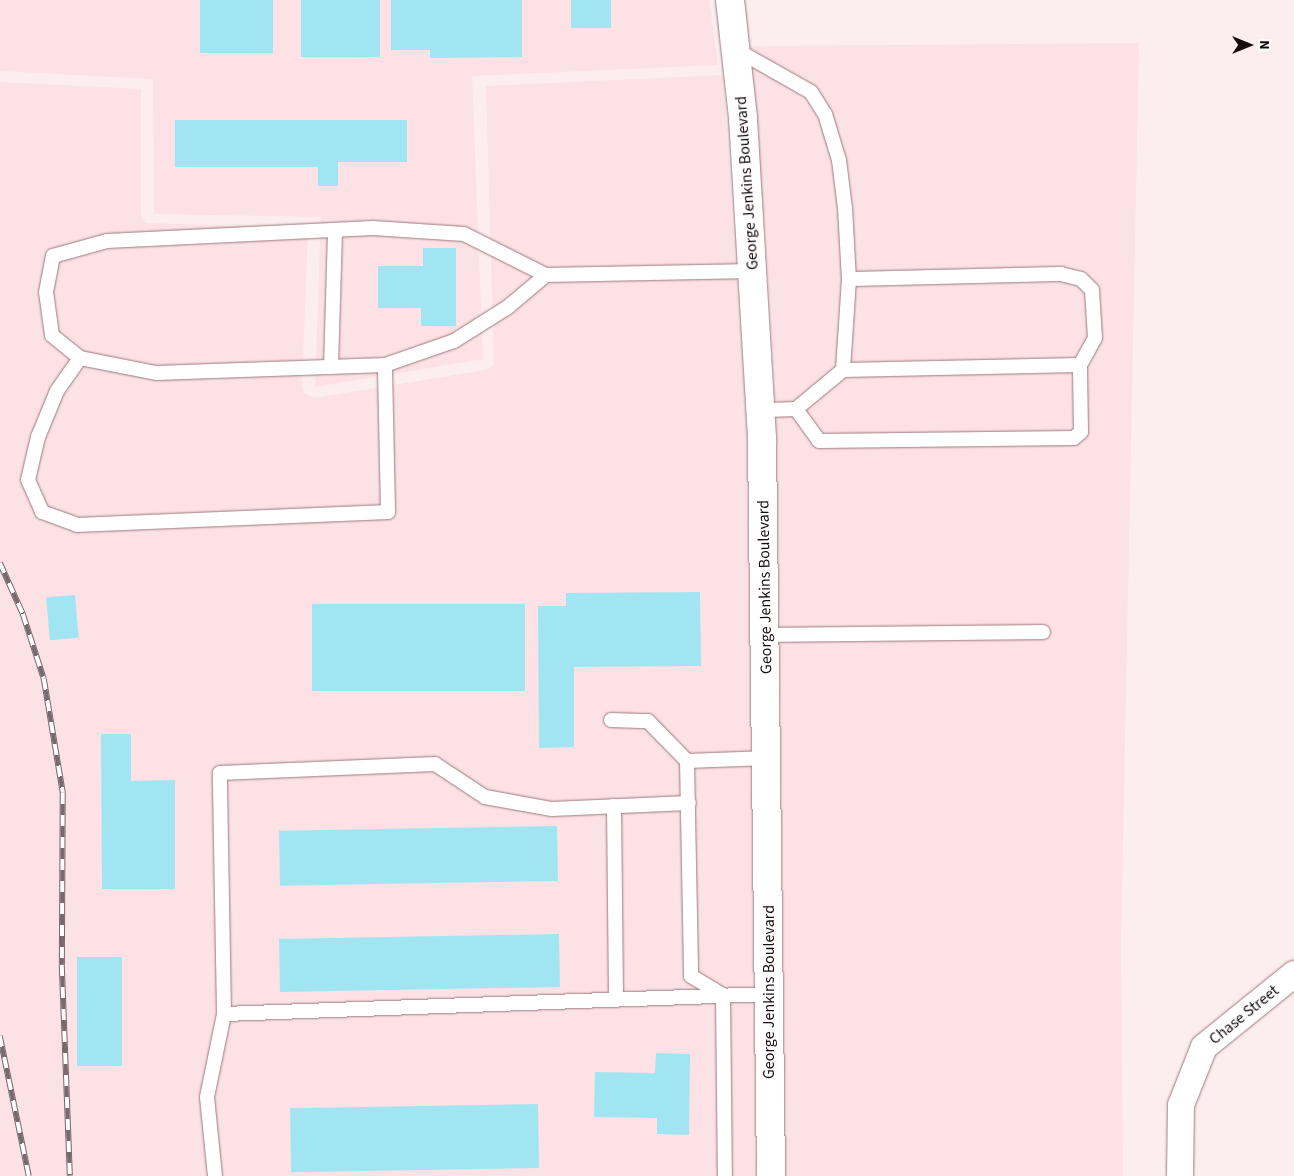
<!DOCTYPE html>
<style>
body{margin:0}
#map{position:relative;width:1294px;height:1176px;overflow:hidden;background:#fcedef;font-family:"Source Sans 3",sans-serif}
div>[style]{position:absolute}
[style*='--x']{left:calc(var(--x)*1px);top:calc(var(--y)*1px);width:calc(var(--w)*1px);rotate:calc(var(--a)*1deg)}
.built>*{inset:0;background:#fde2e5}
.building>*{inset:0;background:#a2e5f2;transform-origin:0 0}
.roads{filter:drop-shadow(0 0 1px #9a7a7e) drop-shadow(0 0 1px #9a7a7e)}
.lane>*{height:14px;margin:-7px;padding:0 7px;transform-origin:7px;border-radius:7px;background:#fff}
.street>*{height:26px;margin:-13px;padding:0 13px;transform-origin:13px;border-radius:13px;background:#fff}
.primary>*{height:28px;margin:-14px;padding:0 14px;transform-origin:14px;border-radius:14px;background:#fff}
.rail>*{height:5.5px;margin-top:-2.75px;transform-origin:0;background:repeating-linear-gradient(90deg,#fff 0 11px,#776a6c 0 22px);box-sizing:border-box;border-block:1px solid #776a6c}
span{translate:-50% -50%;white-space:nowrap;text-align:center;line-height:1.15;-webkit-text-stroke:4.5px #fff;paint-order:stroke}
.street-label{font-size:16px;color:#170b0d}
.north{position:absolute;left:1224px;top:20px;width:50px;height:50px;-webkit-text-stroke:4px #fff;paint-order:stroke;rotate:90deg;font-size:14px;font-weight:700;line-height:20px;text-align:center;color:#170b0d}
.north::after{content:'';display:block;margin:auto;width:18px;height:22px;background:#170b0d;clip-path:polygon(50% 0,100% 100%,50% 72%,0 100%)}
</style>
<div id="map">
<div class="built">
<i style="clip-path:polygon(0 0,709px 0,718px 65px,472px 76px,483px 359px,315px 387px,321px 217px,154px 214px,153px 79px,0 71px)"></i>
<i style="clip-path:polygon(1139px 43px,1121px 944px,1123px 1176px,786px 1176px,777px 439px,768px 264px,750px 46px)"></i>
<i style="clip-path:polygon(723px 75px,747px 439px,756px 1176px,0 1176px,0 82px,141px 89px,141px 214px,146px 223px,308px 228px,302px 386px,304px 393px,314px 398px,485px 370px,494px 365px,486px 86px)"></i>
</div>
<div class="building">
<i style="left:200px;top:0;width:73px;height:53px"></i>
<i style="left:301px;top:0;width:79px;height:57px"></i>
<i style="clip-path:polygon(391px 0,522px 0,522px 57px,430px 58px,430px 50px,391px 50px)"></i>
<i style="left:571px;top:0;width:40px;height:28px"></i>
<i style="clip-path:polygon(175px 120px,407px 120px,407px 162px,338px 162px,338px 186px,318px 186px,318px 167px,175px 167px)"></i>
<i style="clip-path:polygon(423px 248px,456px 248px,456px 326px,421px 326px,421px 308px,378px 308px,378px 266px,423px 266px)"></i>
<i style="clip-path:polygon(700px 592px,701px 666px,574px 667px,574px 747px,539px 748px,538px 606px,566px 606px,566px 593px)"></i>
<i style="left:75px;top:595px;width:43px;height:29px;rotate:85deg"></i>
<i style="left:312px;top:604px;width:213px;height:87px"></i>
<i style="clip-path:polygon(101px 734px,131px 734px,131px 781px,175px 780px,175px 889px,102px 889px)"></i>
<i style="left:557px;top:826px;width:55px;height:278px;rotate:89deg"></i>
<i style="left:559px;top:934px;width:53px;height:280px;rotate:89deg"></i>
<i style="left:77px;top:957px;width:45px;height:109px"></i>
<i style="clip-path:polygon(656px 1053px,690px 1054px,689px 1135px,657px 1134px,657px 1118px,594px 1117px,595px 1072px,655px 1073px)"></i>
<i style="left:538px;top:1104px;width:64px;height:248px;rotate:89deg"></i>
</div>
<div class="roads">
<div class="lane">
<i style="--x:735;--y:49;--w:87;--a:29.5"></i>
<i style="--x:811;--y:92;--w:26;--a:58"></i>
<i style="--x:825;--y:114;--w:48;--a:73.1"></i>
<i style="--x:839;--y:160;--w:48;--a:82.9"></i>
<i style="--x:845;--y:208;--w:71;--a:86.8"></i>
<i style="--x:849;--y:279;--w:91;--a:93.8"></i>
<i style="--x:843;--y:370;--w:61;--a:140.3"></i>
<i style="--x:796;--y:409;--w:35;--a:178"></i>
<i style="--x:546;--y:275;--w:50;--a:139.9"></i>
<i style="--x:508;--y:307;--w:64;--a:147.8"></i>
<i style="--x:454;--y:341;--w:73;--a:160.8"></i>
<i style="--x:385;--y:365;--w:229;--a:178"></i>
<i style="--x:156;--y:373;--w:77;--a:-168.8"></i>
<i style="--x:80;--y:358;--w:36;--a:-141"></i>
<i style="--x:52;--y:335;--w:43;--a:-97.9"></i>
<i style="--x:46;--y:292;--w:37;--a:-79"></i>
<i style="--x:53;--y:256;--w:56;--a:-15.5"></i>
<i style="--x:107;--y:241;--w:266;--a:-2.8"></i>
<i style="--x:373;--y:228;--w:91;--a:3.8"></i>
<i style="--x:464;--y:234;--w:92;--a:26.6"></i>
<i style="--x:546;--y:275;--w:208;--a:-1.1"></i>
<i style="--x:80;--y:358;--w:40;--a:124.9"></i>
<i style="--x:57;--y:391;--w:50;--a:112.4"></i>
<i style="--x:38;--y:437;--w:44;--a:103.1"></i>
<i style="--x:28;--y:480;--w:35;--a:66"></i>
<i style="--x:42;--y:512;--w:37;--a:20"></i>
<i style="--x:77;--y:525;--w:311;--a:-2.4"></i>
<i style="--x:388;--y:512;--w:147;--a:-91.2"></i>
<i style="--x:331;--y:367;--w:137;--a:-88.3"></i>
<i style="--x:843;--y:370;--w:237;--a:-1.2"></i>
<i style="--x:1080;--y:365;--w:31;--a:-61"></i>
<i style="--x:1095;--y:338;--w:48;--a:-93.6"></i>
<i style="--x:1092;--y:290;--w:16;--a:-135"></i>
<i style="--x:1081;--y:279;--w:21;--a:-166"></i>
<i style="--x:1061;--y:274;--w:212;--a:178.6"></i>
<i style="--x:796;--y:409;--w:39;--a:54"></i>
<i style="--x:819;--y:441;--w:255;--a:-0.7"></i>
<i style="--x:1074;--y:438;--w:9;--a:-41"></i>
<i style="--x:1081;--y:432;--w:67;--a:-90.9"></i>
<i style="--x:767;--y:635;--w:276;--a:-0.6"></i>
<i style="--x:611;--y:720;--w:37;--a:2"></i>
<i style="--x:648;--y:721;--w:56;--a:45.7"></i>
<i style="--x:687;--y:761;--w:215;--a:88.9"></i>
<i style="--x:691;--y:976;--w:37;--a:31"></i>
<i style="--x:723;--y:995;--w:181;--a:89.4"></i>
<i style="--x:687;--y:761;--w:81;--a:-2.1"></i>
<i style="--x:614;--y:806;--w:192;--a:89.4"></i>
<i style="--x:224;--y:1014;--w:241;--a:-91"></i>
<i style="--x:220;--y:773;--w:215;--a:-2.4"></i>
<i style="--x:435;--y:764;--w:60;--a:33.4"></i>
<i style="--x:485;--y:797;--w:68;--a:10.2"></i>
<i style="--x:552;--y:809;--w:137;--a:-2.5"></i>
<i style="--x:215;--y:1176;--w:79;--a:-95.8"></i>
<i style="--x:207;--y:1097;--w:85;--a:-78.4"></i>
<i style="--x:224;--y:1014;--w:546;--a:-2.1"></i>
</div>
<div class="street">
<i style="--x:1180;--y:1176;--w:71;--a:-89.2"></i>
<i style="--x:1181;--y:1105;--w:62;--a:-68.4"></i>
<i style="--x:1204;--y:1047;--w:116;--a:-39"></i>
</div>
<div class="primary">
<i style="--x:730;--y:0;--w:119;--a:83.7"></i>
<i style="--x:743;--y:118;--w:322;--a:86.6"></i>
<i style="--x:762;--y:439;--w:737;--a:89.3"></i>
</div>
</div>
<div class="rail">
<i style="--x:0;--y:563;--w:56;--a:65.7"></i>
<i style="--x:23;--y:614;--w:68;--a:72.1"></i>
<i style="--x:44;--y:679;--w:116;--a:80.5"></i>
<i style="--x:63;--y:793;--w:172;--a:90.3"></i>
<i style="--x:62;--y:965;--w:211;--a:87.8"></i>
<i style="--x:0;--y:1036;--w:143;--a:78.3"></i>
</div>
<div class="street-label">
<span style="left:747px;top:183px;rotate:-94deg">George Jenkins Boulevard</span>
<span style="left:765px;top:587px;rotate:-91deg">George Jenkins Boulevard</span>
<span style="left:769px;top:992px;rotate:-90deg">George Jenkins Boulevard</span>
<span style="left:1244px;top:1015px;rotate:-39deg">Chase Street</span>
</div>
<div class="north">N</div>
</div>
